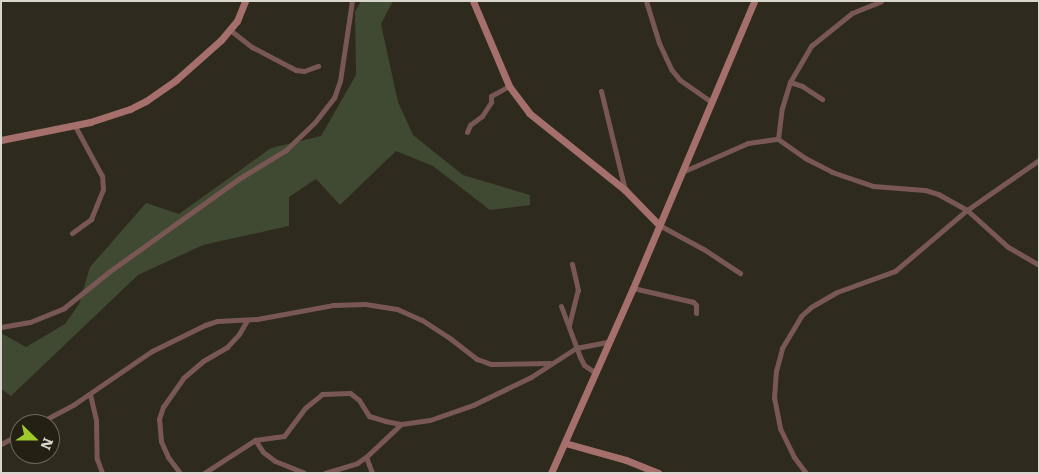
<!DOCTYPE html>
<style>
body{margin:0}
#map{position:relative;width:1040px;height:474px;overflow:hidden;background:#2e2a1d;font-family:Literata,serif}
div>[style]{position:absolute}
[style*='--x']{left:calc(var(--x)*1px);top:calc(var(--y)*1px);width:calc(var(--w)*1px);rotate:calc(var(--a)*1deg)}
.green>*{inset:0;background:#404932}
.street>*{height:5px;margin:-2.5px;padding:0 2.5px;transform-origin:2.5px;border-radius:2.5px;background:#795754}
.secondary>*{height:7px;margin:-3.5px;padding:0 3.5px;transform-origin:3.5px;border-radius:3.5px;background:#a56f6b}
span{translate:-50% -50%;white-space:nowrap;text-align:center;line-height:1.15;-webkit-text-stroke:4px #242014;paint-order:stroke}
.frame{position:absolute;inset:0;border:2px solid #d9d6ce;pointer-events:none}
.north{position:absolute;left:10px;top:414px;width:50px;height:50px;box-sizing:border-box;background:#242014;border:1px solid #6c695e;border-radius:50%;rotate:112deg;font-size:14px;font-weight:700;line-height:20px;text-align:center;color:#d9d6ce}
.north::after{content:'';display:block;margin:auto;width:18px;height:22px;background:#9fca2c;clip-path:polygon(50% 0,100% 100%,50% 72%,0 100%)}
</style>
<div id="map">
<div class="green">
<i style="clip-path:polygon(361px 1px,393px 1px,381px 24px,398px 102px,413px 135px,463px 175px,530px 195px,530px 205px,490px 210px,433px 166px,396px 151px,340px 205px,316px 179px,289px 197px,289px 226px,203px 245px,138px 275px,11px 396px,1px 389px,1px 333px,26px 347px,65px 324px,79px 304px,90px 267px,146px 203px,179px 214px,271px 148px,321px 136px,356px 75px,355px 12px)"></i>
</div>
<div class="street">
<i style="--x:646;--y:1;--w:44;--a:72.8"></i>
<i style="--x:659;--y:43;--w:29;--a:65"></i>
<i style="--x:671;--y:69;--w:14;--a:51"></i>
<i style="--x:680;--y:80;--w:38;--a:35"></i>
<i style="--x:230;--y:30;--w:28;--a:38"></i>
<i style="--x:252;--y:47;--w:50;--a:27.6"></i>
<i style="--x:296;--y:70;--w:8;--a:7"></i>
<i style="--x:304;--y:71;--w:15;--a:-20"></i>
<i style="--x:790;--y:82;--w:13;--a:18"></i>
<i style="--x:802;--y:86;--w:24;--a:33"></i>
<i style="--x:601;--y:91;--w:102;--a:76.4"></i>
<i style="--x:467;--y:132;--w:8;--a:-67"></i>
<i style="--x:470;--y:125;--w:15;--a:-37"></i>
<i style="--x:482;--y:116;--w:17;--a:-57"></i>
<i style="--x:491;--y:102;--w:6;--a:-90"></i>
<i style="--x:491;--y:96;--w:21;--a:-29"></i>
<i style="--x:778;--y:139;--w:31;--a:-83"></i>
<i style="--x:782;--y:108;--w:27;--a:-73"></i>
<i style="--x:790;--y:82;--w:42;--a:-59.7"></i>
<i style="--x:811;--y:46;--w:53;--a:-38.8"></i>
<i style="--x:852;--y:13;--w:31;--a:-22"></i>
<i style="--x:682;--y:172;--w:72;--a:-23.7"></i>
<i style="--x:748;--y:143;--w:30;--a:-8"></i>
<i style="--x:778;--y:139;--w:33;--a:35"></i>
<i style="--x:805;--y:158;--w:30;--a:27"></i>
<i style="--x:832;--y:172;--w:43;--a:18.9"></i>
<i style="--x:873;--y:186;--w:52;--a:4.4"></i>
<i style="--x:925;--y:190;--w:14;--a:17"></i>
<i style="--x:938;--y:194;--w:33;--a:29"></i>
<i style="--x:967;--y:210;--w:55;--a:42.1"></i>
<i style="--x:1008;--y:247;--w:36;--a:30"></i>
<i style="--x:659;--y:225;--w:52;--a:28.5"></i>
<i style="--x:705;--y:250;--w:42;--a:33.3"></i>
<i style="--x:72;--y:233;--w:24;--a:-36"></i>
<i style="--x:91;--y:219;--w:32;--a:-68"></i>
<i style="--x:103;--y:189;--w:13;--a:-94"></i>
<i style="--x:102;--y:176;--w:57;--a:-118.4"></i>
<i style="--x:633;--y:288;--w:62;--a:13.1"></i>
<i style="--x:693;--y:302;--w:4;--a:45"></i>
<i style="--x:696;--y:305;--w:8;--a:90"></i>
<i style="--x:561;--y:306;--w:54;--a:69.6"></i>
<i style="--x:580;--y:357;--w:9;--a:63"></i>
<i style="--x:584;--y:365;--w:14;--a:34"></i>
<i style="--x:569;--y:325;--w:36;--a:-76"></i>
<i style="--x:578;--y:290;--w:27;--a:-103"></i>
<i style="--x:1;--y:327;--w:29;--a:-10"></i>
<i style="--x:30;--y:322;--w:37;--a:-22"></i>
<i style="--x:64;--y:308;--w:59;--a:-38.8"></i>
<i style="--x:110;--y:271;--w:160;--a:-35.6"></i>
<i style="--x:240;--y:178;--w:54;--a:-31.3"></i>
<i style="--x:286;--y:150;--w:40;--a:-44"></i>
<i style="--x:315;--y:122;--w:31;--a:-52"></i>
<i style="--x:334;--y:98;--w:18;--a:-71"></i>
<i style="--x:340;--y:81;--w:81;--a:-81.5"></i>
<i style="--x:90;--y:394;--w:27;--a:77"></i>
<i style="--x:96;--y:420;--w:39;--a:89"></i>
<i style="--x:97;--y:459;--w:15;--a:70"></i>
<i style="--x:37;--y:424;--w:41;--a:-27.8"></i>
<i style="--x:73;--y:405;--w:96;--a:-34.4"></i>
<i style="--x:152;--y:351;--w:59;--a:-26.1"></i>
<i style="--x:205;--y:325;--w:13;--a:-18"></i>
<i style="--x:217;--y:321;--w:40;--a:-2.9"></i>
<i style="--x:257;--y:319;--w:77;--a:-10.4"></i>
<i style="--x:333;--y:305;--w:32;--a:-2"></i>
<i style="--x:365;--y:304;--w:32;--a:9"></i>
<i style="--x:397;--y:309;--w:27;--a:24"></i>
<i style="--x:422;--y:320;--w:35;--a:33"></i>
<i style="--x:451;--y:339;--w:33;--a:38"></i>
<i style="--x:477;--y:359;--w:15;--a:20"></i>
<i style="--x:491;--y:364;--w:59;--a:-1"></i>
<i style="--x:255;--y:440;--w:14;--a:56"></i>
<i style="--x:263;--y:452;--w:15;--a:37"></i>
<i style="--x:275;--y:461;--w:31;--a:22"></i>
<i style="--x:1;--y:444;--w:21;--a:-28"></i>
<i style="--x:366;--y:457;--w:17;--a:69"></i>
<i style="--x:180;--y:473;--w:20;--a:-127"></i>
<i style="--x:168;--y:457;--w:17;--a:-114"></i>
<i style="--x:161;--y:441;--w:22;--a:-95"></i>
<i style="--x:159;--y:419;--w:13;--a:-72"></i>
<i style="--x:163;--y:407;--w:35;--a:-55"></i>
<i style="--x:183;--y:378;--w:26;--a:-40"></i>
<i style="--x:203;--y:361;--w:28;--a:-30"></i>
<i style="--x:227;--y:347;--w:18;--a:-47"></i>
<i style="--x:239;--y:334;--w:16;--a:-60"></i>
<i style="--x:204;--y:473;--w:61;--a:-32.9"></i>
<i style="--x:255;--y:440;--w:29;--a:-8"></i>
<i style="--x:284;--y:436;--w:35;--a:-53"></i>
<i style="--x:305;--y:408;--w:22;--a:-39"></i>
<i style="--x:322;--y:394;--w:28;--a:-2"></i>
<i style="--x:350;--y:393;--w:11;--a:38"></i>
<i style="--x:359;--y:400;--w:19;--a:58"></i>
<i style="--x:369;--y:416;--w:17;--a:17"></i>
<i style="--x:385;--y:421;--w:16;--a:11"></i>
<i style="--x:401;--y:424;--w:29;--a:-8"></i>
<i style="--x:430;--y:420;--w:46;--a:-19.2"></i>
<i style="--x:473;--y:405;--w:64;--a:-25.8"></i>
<i style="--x:531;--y:377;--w:54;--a:-32.8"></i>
<i style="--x:576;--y:348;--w:33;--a:-11"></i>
<i style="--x:325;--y:473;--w:34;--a:-17"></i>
<i style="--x:357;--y:463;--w:11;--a:-34"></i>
<i style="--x:366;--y:457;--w:48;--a:-43.3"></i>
<i style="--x:806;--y:473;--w:20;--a:-127"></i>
<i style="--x:794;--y:457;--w:32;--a:-116"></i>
<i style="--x:780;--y:428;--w:31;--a:-101"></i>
<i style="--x:774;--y:398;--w:27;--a:-86"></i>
<i style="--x:776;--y:371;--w:24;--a:-75"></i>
<i style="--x:782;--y:348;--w:37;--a:-59"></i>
<i style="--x:801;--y:316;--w:13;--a:-42"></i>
<i style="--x:811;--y:307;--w:30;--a:-30"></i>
<i style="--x:837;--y:292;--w:62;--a:-19.9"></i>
<i style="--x:895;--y:271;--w:94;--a:-40.3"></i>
<i style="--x:967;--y:210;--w:88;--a:-34.8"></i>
</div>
<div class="secondary">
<i style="--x:473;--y:1;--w:92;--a:67"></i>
<i style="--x:509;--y:86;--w:34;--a:53"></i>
<i style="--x:529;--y:113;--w:123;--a:38.7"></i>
<i style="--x:625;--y:190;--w:49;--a:45.8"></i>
<i style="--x:1;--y:140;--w:91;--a:-11.4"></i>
<i style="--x:90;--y:122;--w:42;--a:-18"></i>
<i style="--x:130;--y:109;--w:18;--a:-27"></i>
<i style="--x:146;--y:101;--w:37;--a:-35"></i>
<i style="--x:176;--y:80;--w:60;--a:-41.6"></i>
<i style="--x:221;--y:40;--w:25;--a:-50"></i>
<i style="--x:237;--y:21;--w:22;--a:-68"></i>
<i style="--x:565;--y:443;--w:63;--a:15.6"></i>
<i style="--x:626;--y:460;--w:35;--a:22"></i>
<i style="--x:551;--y:473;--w:202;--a:-66.1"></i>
<i style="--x:633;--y:288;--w:311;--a:-67.1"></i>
</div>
<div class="frame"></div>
<div class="north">N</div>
</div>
